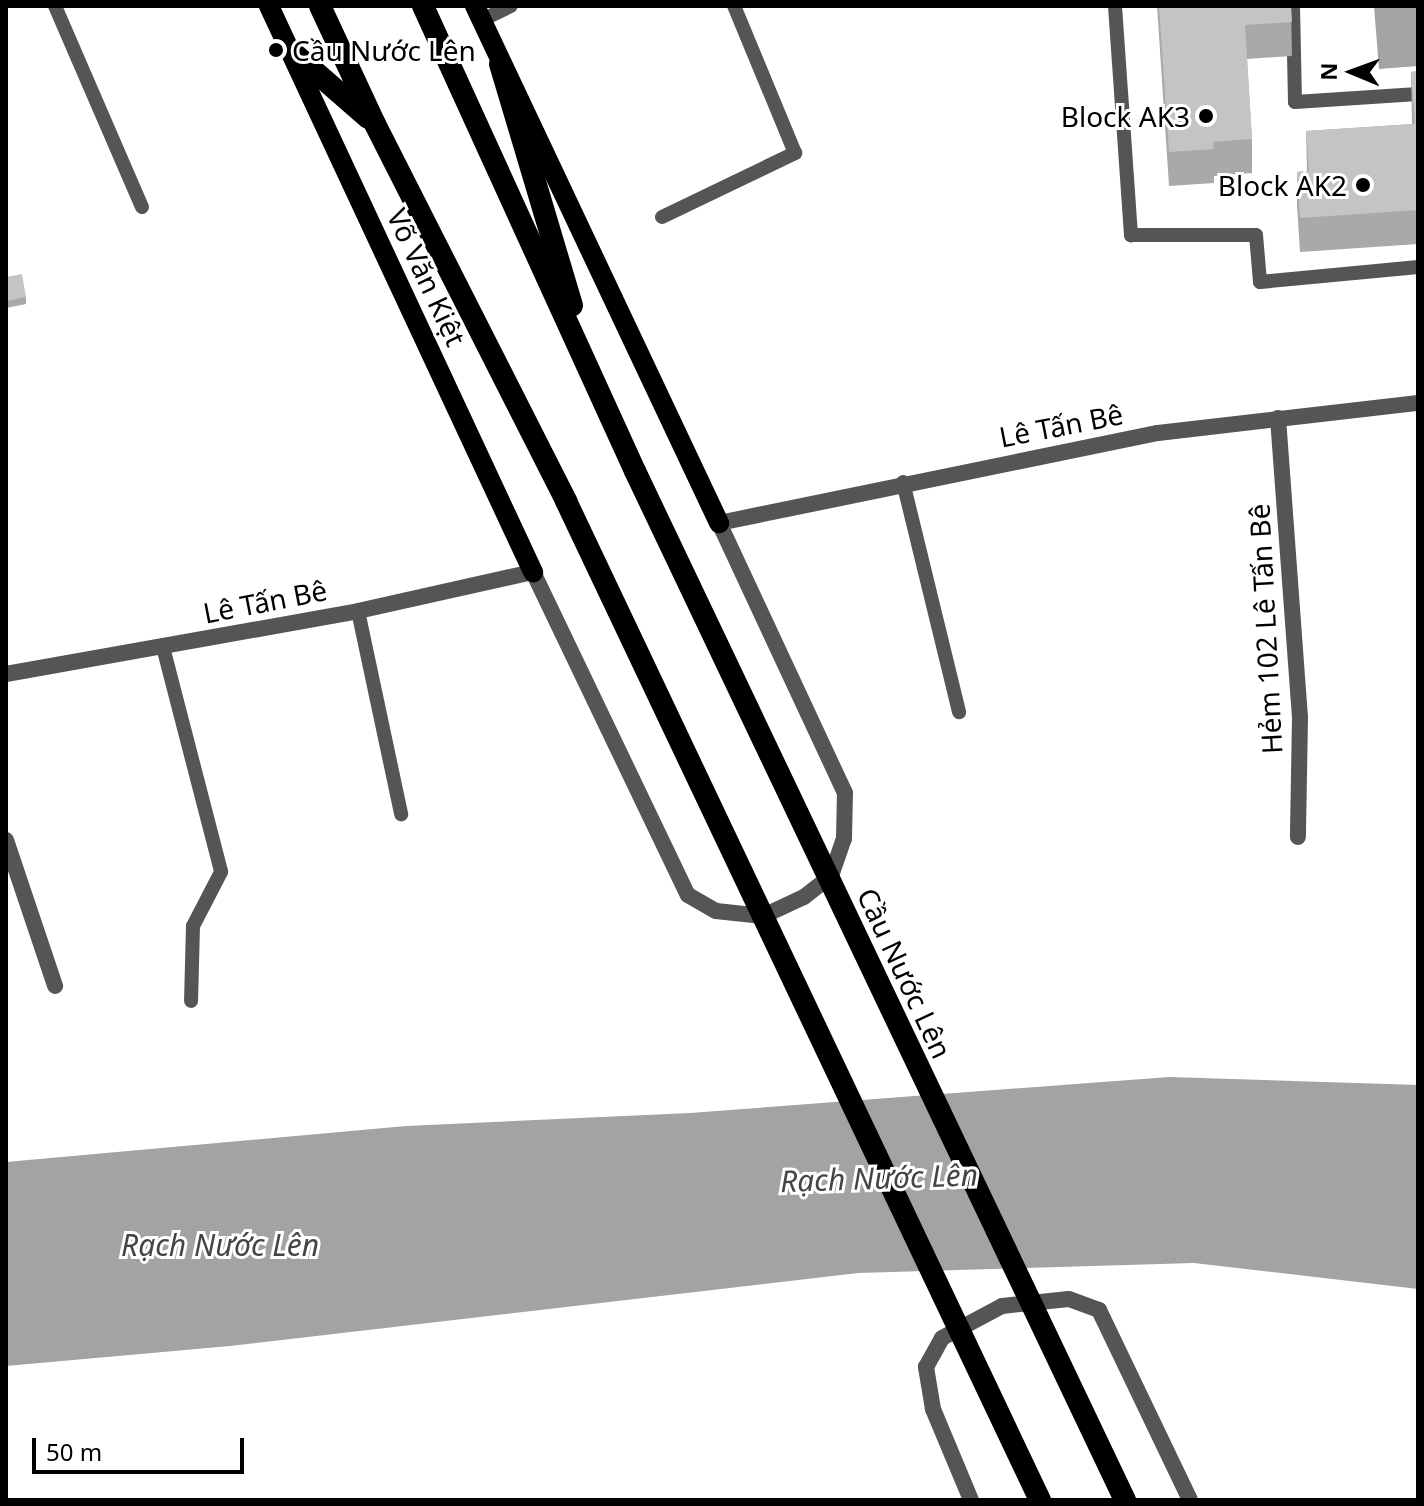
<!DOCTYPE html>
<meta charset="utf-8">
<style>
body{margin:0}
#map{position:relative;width:1424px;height:1506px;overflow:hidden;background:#fff;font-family:"Noto Sans",sans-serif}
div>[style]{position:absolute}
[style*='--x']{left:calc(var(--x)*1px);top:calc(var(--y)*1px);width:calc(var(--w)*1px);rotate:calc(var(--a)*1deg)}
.water>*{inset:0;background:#a3a3a3}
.service>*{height:14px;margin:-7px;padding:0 7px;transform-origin:7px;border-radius:7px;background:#555}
.minor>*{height:16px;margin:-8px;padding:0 8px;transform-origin:8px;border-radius:8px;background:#555}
.tertiary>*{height:16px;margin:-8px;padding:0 8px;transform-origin:8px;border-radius:8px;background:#555}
.primary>*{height:20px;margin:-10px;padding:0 10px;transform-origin:10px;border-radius:10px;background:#000}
.trunk>*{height:22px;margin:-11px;padding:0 11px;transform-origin:11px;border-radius:11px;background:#000}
.wall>*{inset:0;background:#a9a9a9}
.building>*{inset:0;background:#c4c4c4}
.dots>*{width:22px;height:22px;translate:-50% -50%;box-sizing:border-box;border:4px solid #fff;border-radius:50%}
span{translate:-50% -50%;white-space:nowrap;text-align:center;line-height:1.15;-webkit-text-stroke:6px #fff;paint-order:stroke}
.poi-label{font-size:28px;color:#000}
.left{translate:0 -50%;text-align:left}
.right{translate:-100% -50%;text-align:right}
.street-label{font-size:28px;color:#000}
.water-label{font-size:30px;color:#444;font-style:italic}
.frame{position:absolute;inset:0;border:8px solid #000;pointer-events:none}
.north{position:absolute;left:1312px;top:32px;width:80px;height:80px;-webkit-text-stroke:6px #fff;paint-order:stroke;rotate:271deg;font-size:22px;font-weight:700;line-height:32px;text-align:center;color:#000}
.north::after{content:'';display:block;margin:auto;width:28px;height:36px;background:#000;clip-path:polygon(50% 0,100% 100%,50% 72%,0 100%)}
.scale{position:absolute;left:32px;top:1438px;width:212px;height:36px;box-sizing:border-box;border:4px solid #000;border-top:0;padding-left:10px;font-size:24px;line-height:28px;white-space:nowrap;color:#000;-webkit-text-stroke:6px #fff;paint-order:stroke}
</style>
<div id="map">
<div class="water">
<i style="clip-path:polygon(1374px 6px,1418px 6px,1418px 66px,1379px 69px)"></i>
<i style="clip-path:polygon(1169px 1077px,1418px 1085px,1418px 1289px,1194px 1263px,858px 1273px,230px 1346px,6px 1366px,6px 1162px,406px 1126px,690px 1113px)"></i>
</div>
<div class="service">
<i style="--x:55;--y:6;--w:219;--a:66.6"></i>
<i style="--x:1115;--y:6;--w:230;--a:86"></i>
<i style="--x:1131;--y:235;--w:125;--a:0"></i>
<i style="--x:1256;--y:235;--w:47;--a:85.1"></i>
<i style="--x:1260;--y:282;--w:159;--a:-5.4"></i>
<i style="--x:1293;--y:6;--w:96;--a:88.8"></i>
<i style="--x:1295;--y:102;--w:123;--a:-3.7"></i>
<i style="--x:482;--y:20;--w:32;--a:-26"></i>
<i style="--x:662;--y:217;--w:148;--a:-25.7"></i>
<i style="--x:795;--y:153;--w:159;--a:-112.5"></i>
<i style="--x:903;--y:482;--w:237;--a:76.3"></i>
<i style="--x:358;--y:611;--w:208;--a:78"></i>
<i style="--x:163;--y:647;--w:232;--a:75.5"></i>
<i style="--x:221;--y:872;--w:61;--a:117.4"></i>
<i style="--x:193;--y:926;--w:75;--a:91.5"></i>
</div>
<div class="minor">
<i style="--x:1278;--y:418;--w:300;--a:85.8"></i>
<i style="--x:1300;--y:717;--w:120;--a:91"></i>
<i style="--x:533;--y:572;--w:358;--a:64.4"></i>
<i style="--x:688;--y:895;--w:32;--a:30"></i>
<i style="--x:716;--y:911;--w:47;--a:6.1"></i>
<i style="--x:763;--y:916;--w:45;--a:-24.9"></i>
<i style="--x:804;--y:897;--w:34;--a:-38"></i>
<i style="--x:831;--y:876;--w:39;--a:-71"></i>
<i style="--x:844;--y:839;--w:46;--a:-88.8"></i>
<i style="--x:845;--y:793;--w:298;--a:-115"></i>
<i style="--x:6;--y:840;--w:154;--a:71.4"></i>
<i style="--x:971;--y:1500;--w:99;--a:-112.7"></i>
<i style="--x:933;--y:1409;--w:43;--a:-99.5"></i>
<i style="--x:926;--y:1367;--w:33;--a:-61"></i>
<i style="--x:942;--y:1338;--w:68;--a:-28.1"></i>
<i style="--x:1002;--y:1306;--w:67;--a:-6"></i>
<i style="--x:1069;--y:1299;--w:32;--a:20"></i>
<i style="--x:1099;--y:1310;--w:211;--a:64.4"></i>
</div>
<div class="tertiary">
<i style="--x:719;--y:523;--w:448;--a:-11.6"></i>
<i style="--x:1158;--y:433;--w:262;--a:-6.6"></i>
<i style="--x:6;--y:674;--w:358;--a:-10.1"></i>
<i style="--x:358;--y:611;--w:179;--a:-12.6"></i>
</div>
<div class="primary">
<i style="--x:269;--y:6;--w:625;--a:64.99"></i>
<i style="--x:475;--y:6;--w:572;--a:64.73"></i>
</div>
<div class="trunk">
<i style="--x:320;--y:6;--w:130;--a:65"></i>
<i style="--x:375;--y:124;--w:423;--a:63.1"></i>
<i style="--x:566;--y:501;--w:1106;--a:64.62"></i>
<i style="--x:423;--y:6;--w:511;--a:65.49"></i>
<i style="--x:635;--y:471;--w:1140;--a:64.54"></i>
<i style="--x:289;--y:49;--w:105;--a:41.1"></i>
<i style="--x:500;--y:64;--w:252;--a:73.4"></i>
</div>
<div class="wall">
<i style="clip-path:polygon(1157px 6px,1291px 6px,1292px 56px,1247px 59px,1252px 139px,1252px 173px,1214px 176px,1214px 183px,1169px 186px)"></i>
<i style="clip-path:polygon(1418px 71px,1418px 244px,1300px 252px,1297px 206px,1297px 172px,1307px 171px,1306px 131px,1412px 124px,1411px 72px)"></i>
<i style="clip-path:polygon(6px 277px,26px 297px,26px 304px,6px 308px)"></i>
</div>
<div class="building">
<i style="clip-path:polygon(1159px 6px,1291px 6px,1292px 22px,1245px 25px,1252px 139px,1213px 142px,1214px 149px,1169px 152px)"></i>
<i style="clip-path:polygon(1418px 71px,1418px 210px,1300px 218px,1297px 172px,1309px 171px,1306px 131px,1415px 124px,1411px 72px)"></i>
<i style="clip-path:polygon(22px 274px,26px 297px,6px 301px,6px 277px)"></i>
</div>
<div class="dots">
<i style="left:276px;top:50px;background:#000"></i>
<i style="left:1206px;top:116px;background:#000"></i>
<i style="left:1363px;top:185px;background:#000"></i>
</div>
<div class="poi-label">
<span class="left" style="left:292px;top:50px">Cầu Nước Lên</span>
<span class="right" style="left:1190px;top:116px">Block AK3</span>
<span class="right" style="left:1347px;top:185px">Block AK2</span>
</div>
<div class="street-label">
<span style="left:427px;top:277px;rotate:65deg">Võ Văn Kiệt</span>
<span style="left:1061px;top:425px;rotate:-11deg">Lê Tấn Bê</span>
<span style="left:265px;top:601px;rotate:-11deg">Lê Tấn Bê</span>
<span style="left:1265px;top:629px;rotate:-93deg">Hẻm 102 Lê Tấn Bê</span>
<span style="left:905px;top:973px;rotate:65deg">Cầu Nước Lên</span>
</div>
<div class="water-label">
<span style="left:879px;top:1178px;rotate:-2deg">Rạch Nước Lên</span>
<span style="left:220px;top:1245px">Rạch Nước Lên</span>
</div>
<div class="frame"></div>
<div class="north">N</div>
<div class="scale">50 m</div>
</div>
